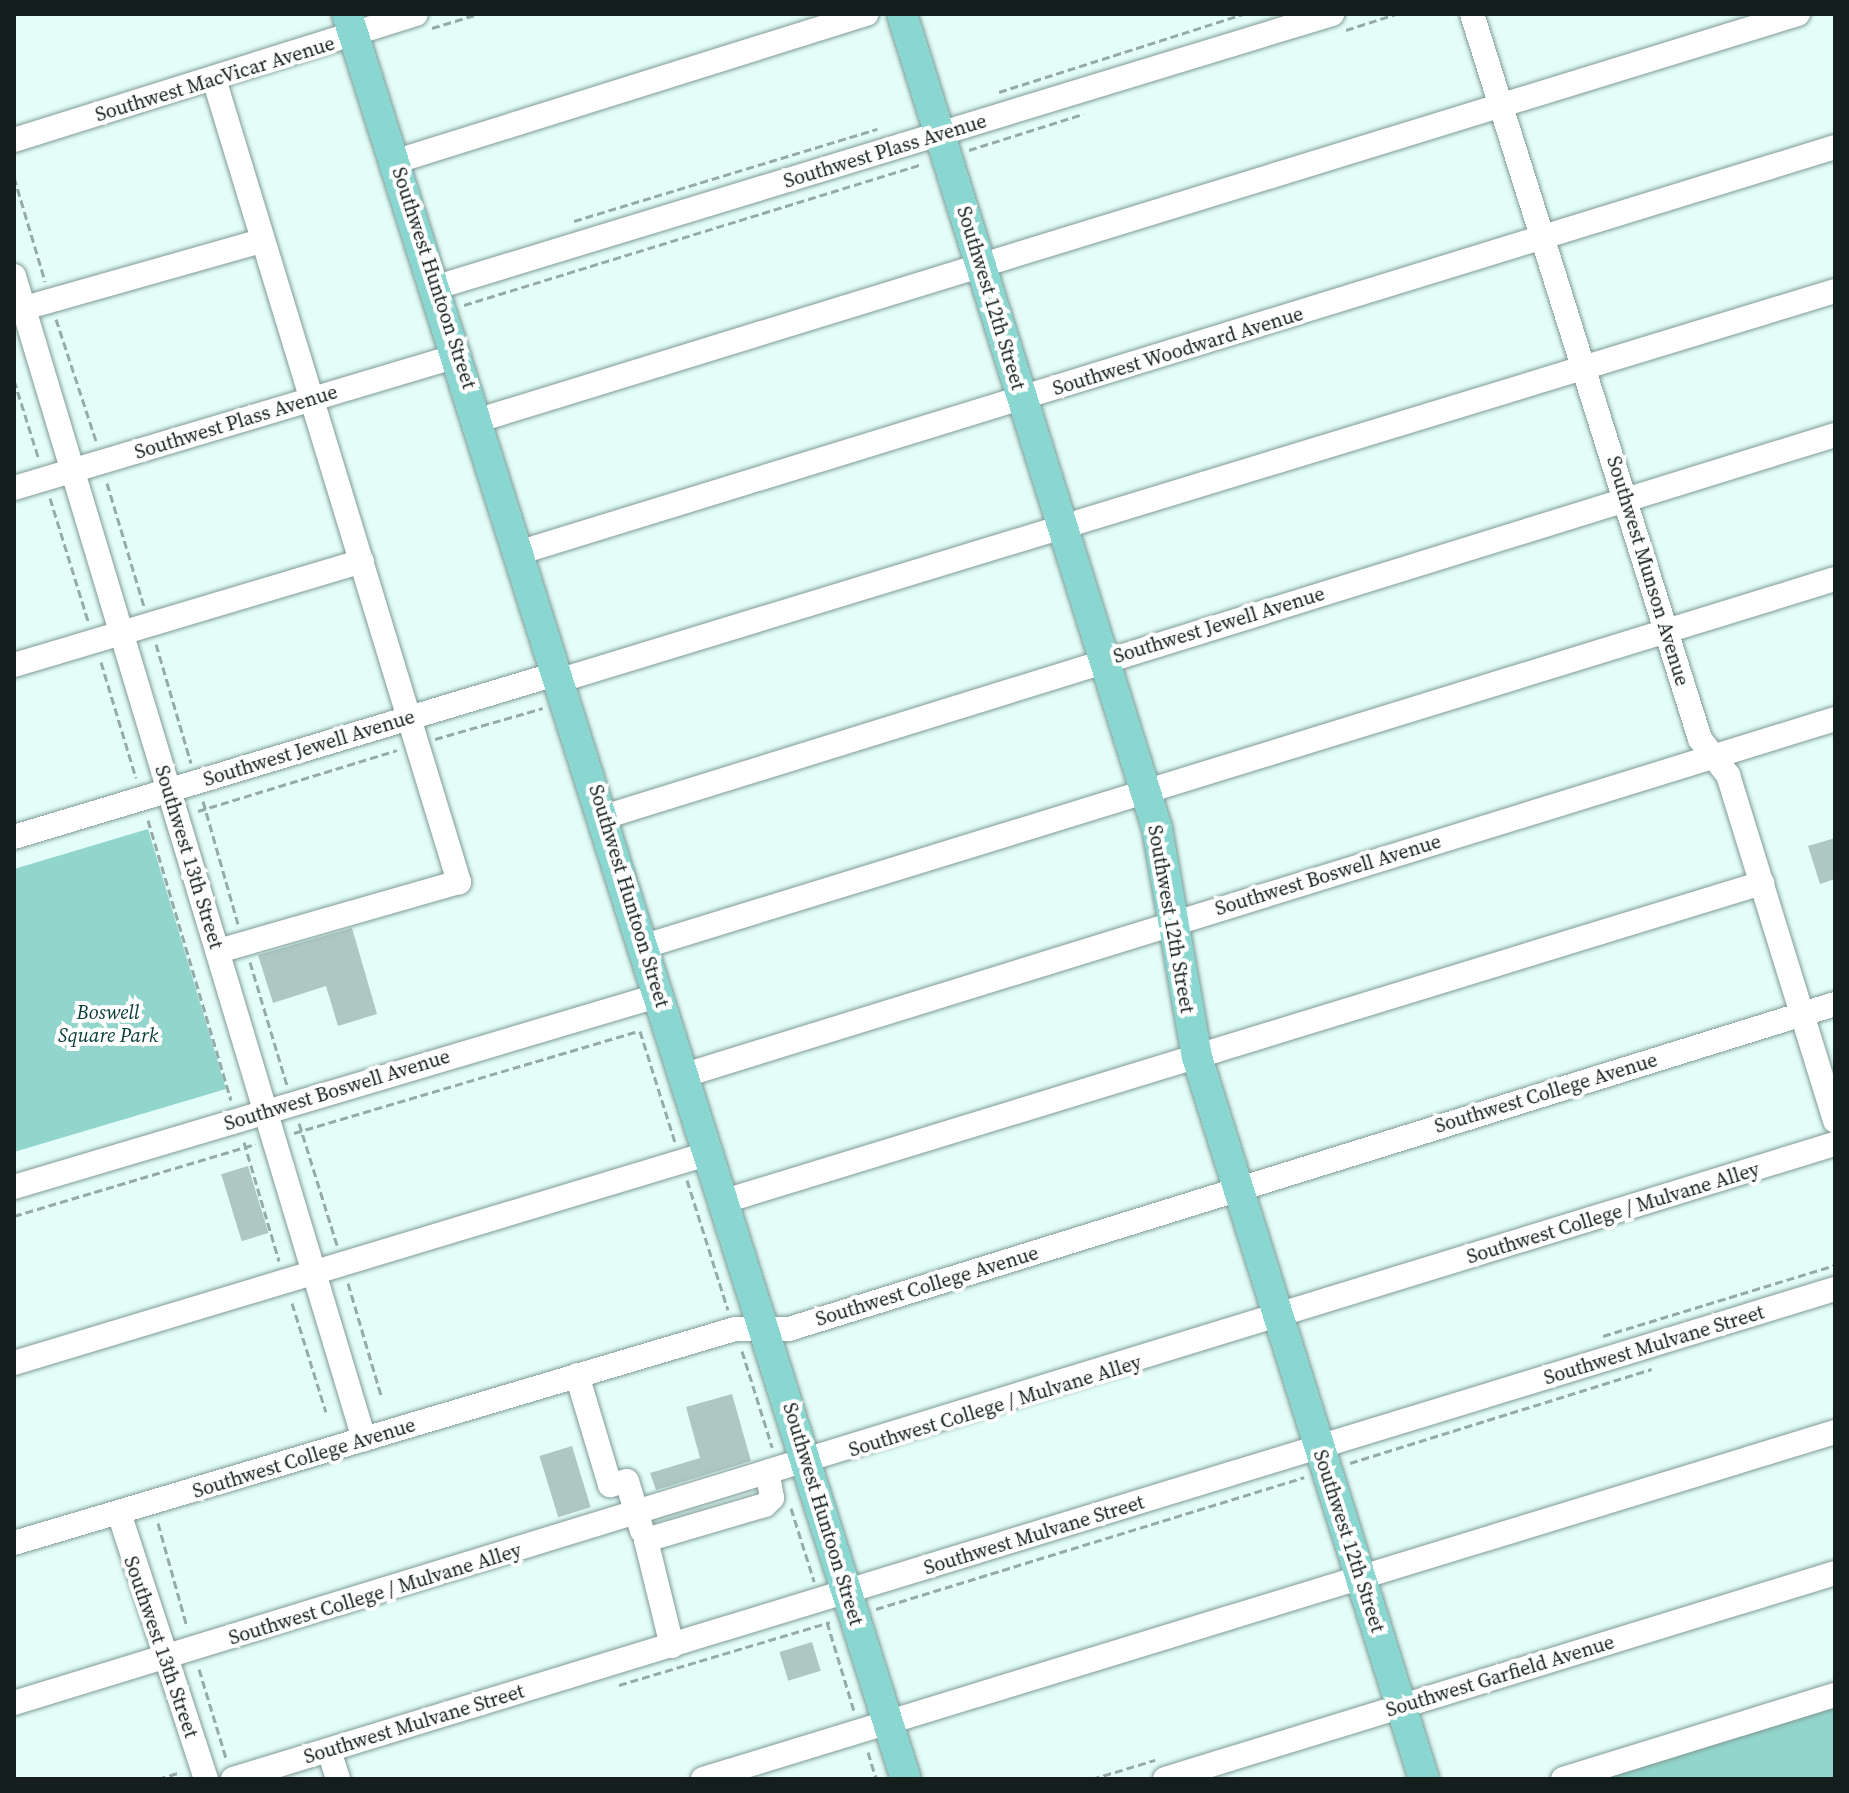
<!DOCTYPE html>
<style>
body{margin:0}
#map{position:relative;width:1849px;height:1793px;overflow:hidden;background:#e3fef9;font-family:"Source Serif 4",serif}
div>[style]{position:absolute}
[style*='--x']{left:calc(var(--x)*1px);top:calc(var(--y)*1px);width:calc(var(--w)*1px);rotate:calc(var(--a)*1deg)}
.green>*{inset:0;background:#92d5cc}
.building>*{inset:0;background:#adc7c3;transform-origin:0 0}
.path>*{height:3px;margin-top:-1.5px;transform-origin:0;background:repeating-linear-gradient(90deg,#96aba7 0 8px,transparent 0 12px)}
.roads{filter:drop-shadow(0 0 2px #809995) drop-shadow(0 0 2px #809995)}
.minor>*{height:24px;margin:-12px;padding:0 12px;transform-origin:12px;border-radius:12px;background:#fff}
.major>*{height:30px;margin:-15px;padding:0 15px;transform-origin:15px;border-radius:15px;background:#89d7d0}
span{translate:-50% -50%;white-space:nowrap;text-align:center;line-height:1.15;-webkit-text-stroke:8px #fff;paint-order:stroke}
.street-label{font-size:20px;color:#141e1d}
.park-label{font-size:20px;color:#043a35;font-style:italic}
.frame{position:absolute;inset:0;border:16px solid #141e1d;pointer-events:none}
</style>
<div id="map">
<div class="green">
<i style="clip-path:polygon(148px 829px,226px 1089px,14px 1152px,14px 869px)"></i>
<i style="clip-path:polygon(1835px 1697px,1835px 1779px,1572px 1779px)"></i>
</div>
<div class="building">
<i style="clip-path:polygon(1835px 838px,1835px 879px,1820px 884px,1808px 846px)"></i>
<i style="clip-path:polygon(352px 928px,377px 1014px,338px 1026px,326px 986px,273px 1003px,258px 955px)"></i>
<i style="left:248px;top:1166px;width:70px;height:28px;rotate:73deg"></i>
<i style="clip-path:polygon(732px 1394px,751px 1461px,656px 1490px,650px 1473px,700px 1458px,686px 1407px)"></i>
<i style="left:572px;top:1446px;width:64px;height:34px;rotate:73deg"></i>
<i style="left:812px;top:1642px;width:30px;height:34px;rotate:73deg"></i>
</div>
<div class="path">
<i style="--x:432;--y:28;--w:48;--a:-16.9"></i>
<i style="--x:1346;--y:30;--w:52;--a:-17.7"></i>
<i style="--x:999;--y:92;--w:256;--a:-17.7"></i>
<i style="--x:969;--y:150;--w:120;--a:-17.5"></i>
<i style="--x:14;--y:177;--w:109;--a:73.4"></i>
<i style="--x:574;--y:221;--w:317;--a:-16.9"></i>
<i style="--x:464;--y:305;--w:480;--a:-17.1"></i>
<i style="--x:56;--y:319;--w:128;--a:71.8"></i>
<i style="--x:14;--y:380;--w:84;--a:72.6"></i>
<i style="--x:107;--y:483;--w:128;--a:73.3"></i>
<i style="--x:50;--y:498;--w:129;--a:72.8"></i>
<i style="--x:156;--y:644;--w:124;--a:73.6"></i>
<i style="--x:101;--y:662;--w:121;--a:73.2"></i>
<i style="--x:435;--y:739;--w:112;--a:-16"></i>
<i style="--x:203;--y:801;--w:128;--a:74.1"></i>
<i style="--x:198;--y:811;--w:208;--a:-17"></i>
<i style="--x:148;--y:820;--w:292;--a:73.5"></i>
<i style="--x:250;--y:962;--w:128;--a:73.3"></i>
<i style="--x:640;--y:1031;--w:116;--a:72.5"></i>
<i style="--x:299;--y:1123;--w:128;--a:72.7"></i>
<i style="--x:294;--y:1133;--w:360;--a:-16.5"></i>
<i style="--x:244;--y:1142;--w:124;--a:73.6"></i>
<i style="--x:687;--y:1180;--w:136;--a:72.5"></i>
<i style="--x:14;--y:1216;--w:252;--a:-16.6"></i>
<i style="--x:348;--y:1283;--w:117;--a:73.6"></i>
<i style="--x:292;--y:1303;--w:114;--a:72.7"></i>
<i style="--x:1603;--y:1336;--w:243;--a:-17"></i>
<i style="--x:742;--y:1351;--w:101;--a:72.6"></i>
<i style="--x:1350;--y:1463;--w:316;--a:-17.3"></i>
<i style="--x:791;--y:1508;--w:77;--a:72.5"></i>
<i style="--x:158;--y:1523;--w:108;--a:74.4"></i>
<i style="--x:876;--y:1609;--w:448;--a:-17.1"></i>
<i style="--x:827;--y:1622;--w:93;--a:73.1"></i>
<i style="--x:199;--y:1669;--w:93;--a:73.1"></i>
<i style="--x:619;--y:1685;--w:220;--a:-16.6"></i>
<i style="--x:868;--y:1752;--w:28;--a:73"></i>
<i style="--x:158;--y:1779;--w:24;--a:-17"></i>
<i style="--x:1092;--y:1779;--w:66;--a:-16.8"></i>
</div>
<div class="roads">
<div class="minor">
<i style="--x:1472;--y:14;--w:760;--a:72.54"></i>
<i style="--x:1700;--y:739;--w:46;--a:52.1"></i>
<i style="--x:1728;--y:775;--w:362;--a:72.8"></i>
<i style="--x:214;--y:79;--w:840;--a:73.03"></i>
<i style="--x:459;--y:882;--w:251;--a:164"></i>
<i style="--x:14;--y:140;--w:421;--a:-17.4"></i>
<i style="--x:397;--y:161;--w:492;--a:-17.4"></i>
<i style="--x:14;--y:276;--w:1215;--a:73.25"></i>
<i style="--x:437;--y:287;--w:936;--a:-16.96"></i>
<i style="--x:14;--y:311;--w:257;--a:-15.8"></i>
<i style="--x:479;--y:420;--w:1380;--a:-17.11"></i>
<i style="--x:14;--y:488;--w:464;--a:-16.6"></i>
<i style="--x:521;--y:552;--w:1375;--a:-17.13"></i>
<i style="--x:14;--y:665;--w:363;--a:-16.6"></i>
<i style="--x:561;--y:680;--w:1332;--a:-16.98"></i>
<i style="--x:604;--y:817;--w:1289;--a:-17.24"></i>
<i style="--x:14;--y:837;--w:569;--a:-16.75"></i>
<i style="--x:645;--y:946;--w:1245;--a:-17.14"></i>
<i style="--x:685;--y:1075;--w:1204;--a:-17.2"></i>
<i style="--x:14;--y:1187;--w:674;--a:-16.55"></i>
<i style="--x:725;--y:1201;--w:1085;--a:-17.05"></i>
<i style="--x:14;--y:1363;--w:727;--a:-16.79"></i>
<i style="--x:577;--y:1375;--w:115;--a:73.3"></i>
<i style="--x:610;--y:1485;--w:17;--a:-13"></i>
<i style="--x:627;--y:1481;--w:52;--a:73.3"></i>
<i style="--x:119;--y:1513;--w:280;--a:71.9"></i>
<i style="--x:14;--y:1543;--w:752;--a:-16.53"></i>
<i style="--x:735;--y:1329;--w:54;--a:0"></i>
<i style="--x:789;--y:1329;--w:1095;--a:-17.26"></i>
<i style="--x:672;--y:1646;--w:109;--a:-103.8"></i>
<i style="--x:646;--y:1540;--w:124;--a:-16.4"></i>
<i style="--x:765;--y:1505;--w:10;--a:-45"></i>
<i style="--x:772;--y:1498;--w:22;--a:-100"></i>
<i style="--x:14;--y:1703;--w:1905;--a:-17.07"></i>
<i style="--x:329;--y:1751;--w:29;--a:72"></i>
<i style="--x:233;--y:1779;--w:1675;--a:-17.01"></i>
<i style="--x:703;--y:1779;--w:1184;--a:-17.04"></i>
<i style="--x:1165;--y:1779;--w:701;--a:-17.09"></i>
<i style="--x:1563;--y:1779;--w:285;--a:-17.2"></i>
</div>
<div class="major">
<i style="--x:347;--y:14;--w:1851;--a:72.43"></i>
<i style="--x:902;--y:14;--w:853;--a:72.61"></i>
<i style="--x:1157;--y:828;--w:232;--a:80.1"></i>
<i style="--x:1197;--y:1057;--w:757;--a:72.55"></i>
</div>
</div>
<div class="street-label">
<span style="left:215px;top:79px;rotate:-17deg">Southwest MacVicar Avenue</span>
<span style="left:885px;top:151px;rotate:-17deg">Southwest Plass Avenue</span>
<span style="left:434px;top:278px;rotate:72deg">Southwest Huntoon Street</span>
<span style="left:991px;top:298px;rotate:73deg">Southwest 12th Street</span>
<span style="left:1178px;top:351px;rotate:-17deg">Southwest Woodward Avenue</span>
<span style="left:236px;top:422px;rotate:-17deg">Southwest Plass Avenue</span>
<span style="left:1648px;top:571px;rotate:73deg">Southwest Munson Avenue</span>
<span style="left:1219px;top:625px;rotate:-17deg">Southwest Jewell Avenue</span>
<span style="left:309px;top:748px;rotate:-17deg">Southwest Jewell Avenue</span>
<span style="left:189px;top:857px;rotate:73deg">Southwest 13th Street</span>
<span style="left:1328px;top:875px;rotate:-17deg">Southwest Boswell Avenue</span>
<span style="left:629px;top:896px;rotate:73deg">Southwest Huntoon Street</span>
<span style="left:1171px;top:919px;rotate:80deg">Southwest 12th Street</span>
<span style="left:337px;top:1090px;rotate:-17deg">Southwest Boswell Avenue</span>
<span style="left:1546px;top:1093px;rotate:-17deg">Southwest College Avenue</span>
<span style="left:1613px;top:1213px;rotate:-17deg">Southwest College / Mulvane Alley</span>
<span style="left:927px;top:1286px;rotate:-17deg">Southwest College Avenue</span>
<span style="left:1654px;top:1345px;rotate:-17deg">Southwest Mulvane Street</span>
<span style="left:995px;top:1406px;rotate:-17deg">Southwest College / Mulvane Alley</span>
<span style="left:304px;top:1458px;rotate:-17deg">Southwest College Avenue</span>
<span style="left:823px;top:1514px;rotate:73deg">Southwest Huntoon Street</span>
<span style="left:1034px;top:1535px;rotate:-17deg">Southwest Mulvane Street</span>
<span style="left:1349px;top:1541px;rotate:72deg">Southwest 12th Street</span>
<span style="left:375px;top:1594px;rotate:-17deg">Southwest College / Mulvane Alley</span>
<span style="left:161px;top:1647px;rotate:71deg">Southwest 13th Street</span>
<span style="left:1500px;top:1676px;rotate:-17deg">Southwest Garfield Avenue</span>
<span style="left:414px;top:1724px;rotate:-17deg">Southwest Mulvane Street</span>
</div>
<div class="park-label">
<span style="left:108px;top:1024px">Boswell<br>Square Park</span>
</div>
<div class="frame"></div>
</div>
